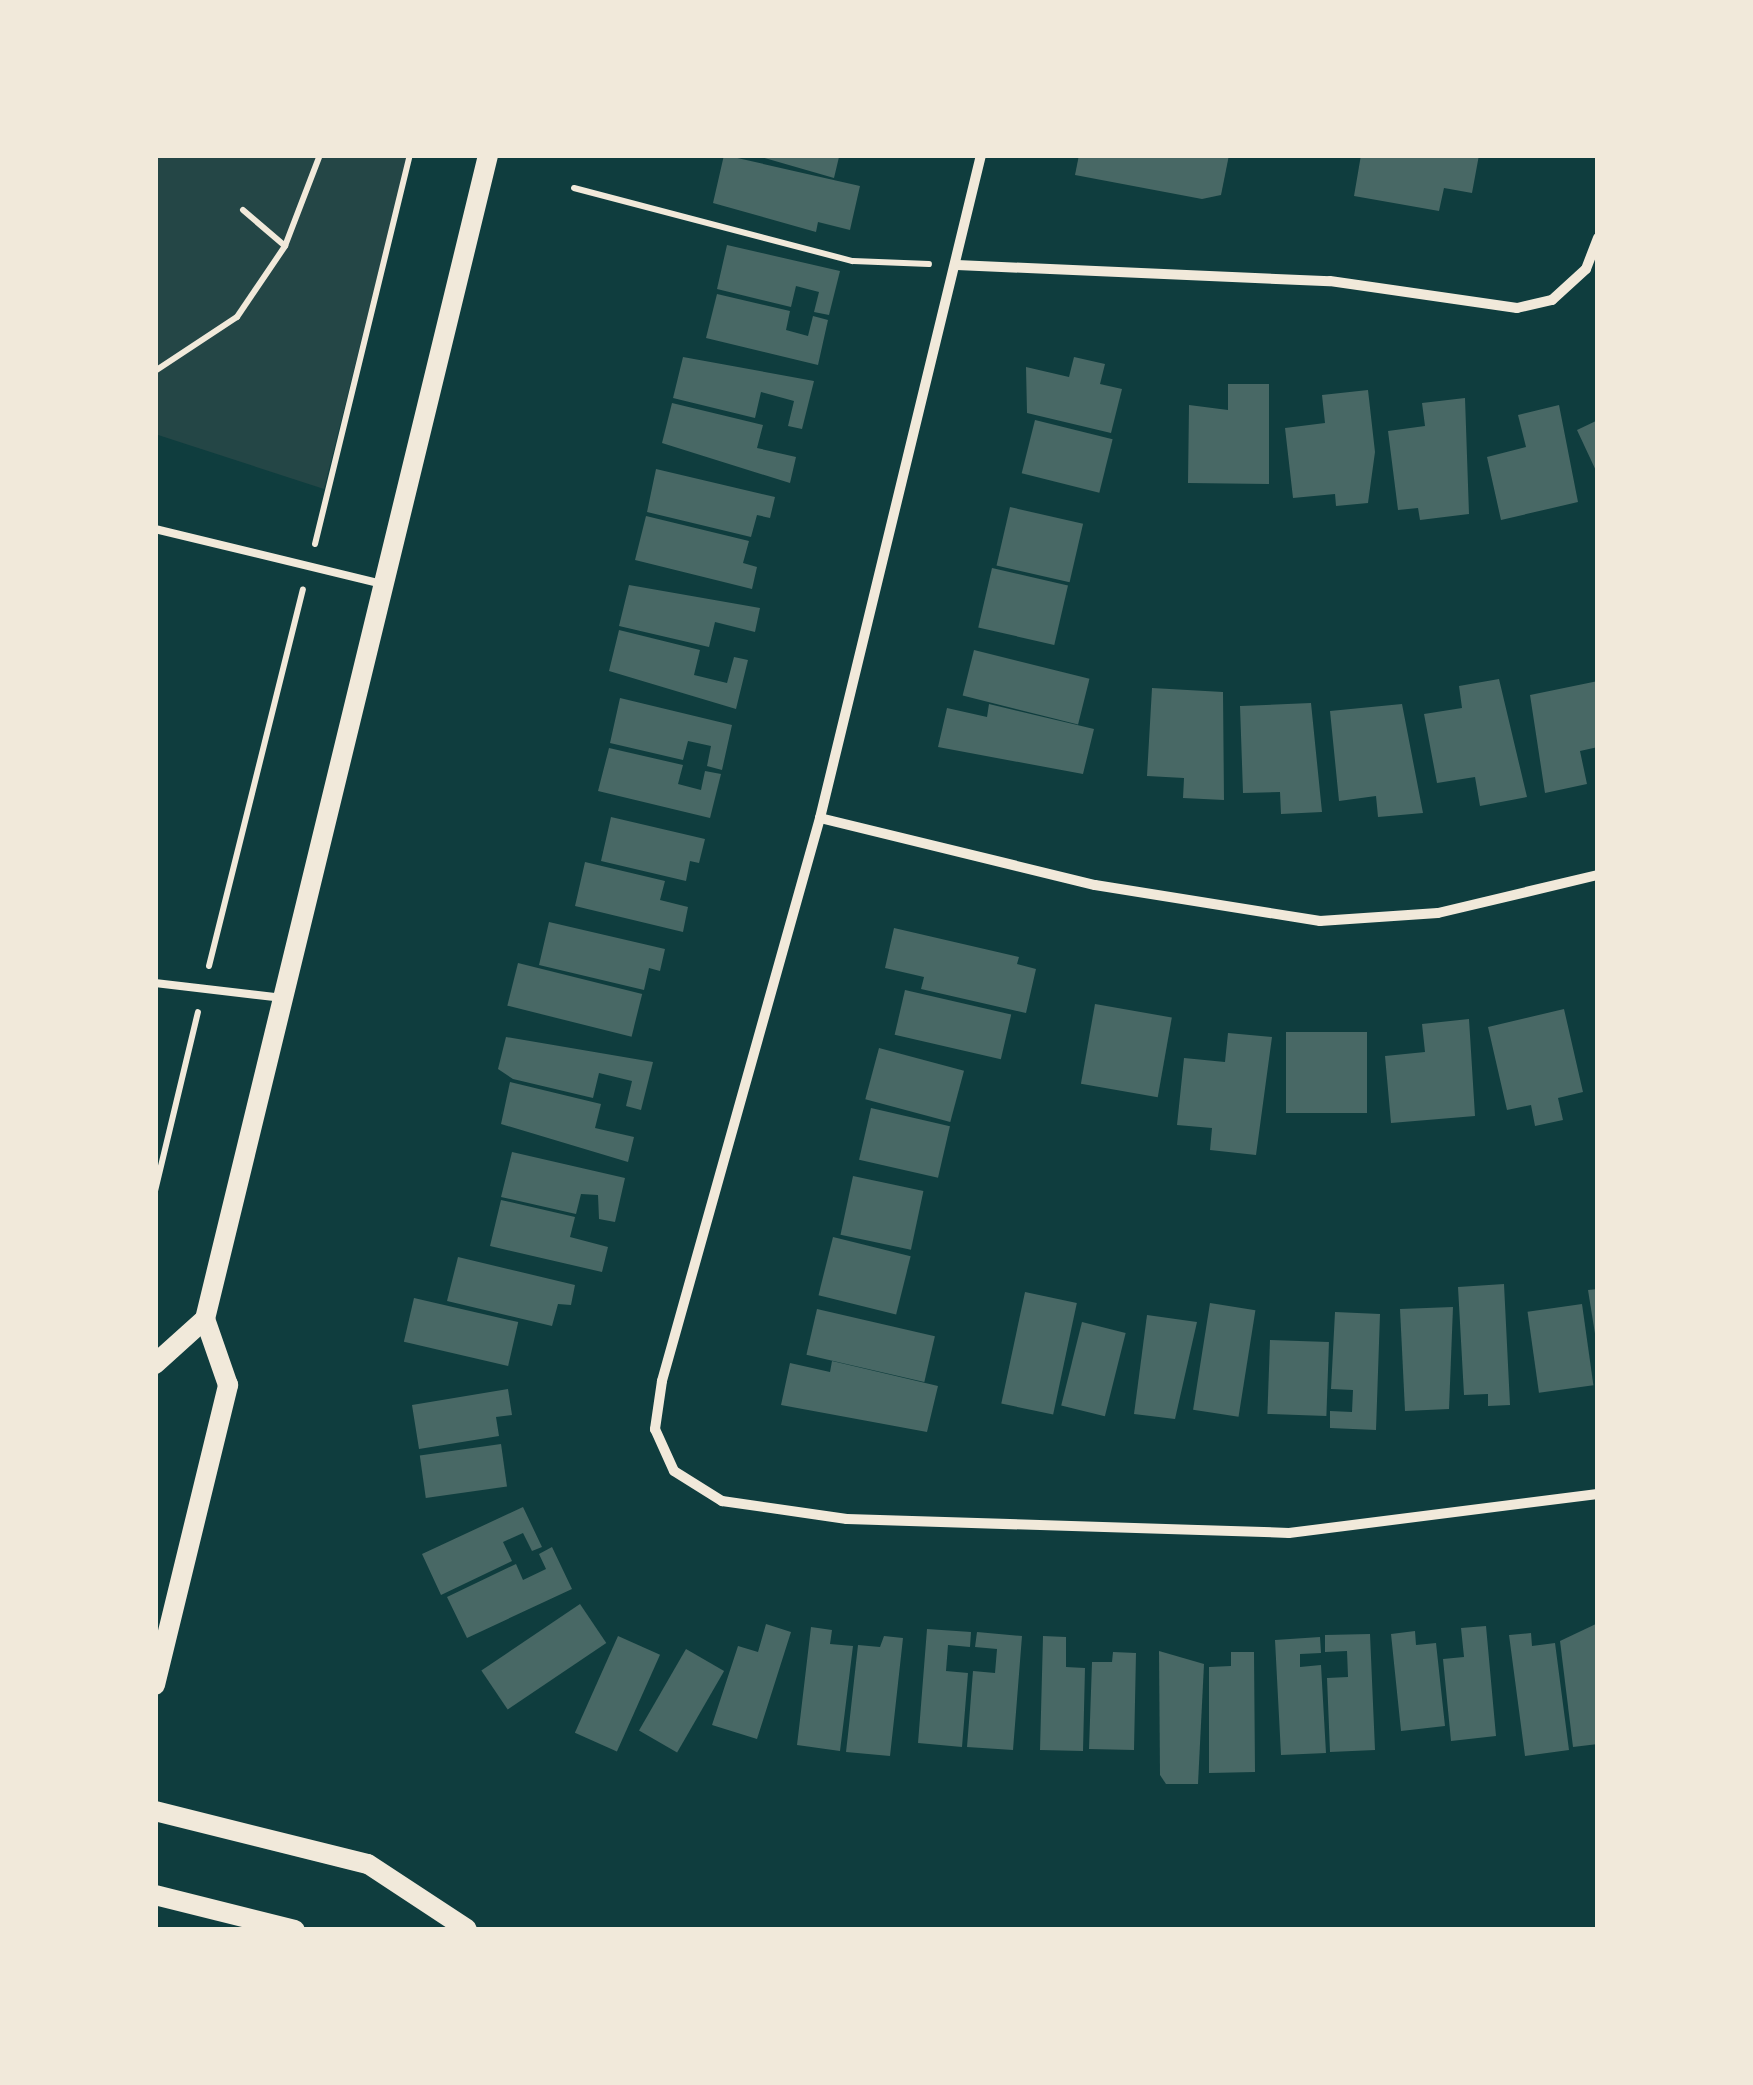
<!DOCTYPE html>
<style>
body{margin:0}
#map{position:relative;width:1753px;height:2085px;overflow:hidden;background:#0f3d3e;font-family:Overpass,sans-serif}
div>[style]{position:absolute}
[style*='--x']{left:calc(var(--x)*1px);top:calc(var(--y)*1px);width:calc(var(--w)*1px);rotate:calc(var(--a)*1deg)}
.green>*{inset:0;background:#244646}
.building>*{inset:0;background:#486865;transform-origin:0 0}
.path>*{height:6px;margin:-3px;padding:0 3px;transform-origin:3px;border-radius:3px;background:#f1e9da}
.service>*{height:8px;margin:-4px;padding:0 4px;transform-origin:4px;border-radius:4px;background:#f1e9da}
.minor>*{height:10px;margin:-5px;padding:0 5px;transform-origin:5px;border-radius:5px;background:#f1e9da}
.secondary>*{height:20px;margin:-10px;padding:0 10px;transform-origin:10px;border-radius:10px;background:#f1e9da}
span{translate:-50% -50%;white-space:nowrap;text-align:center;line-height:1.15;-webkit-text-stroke:8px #f1e9da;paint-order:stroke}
.frame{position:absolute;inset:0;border:158px solid #f1e9da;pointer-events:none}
</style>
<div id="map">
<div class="green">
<i style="clip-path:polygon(155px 155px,408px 155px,324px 489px,155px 434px)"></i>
</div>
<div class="building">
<i style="clip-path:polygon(724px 155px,860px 186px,850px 230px,818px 222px,816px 232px,713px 203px)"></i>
<i style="clip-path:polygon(754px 155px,853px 155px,839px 157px,834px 178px)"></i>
<i style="clip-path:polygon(1079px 155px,1229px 155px,1221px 195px,1202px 199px,1075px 175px)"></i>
<i style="clip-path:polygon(1361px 155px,1479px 155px,1472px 193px,1444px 188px,1439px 211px,1354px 196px)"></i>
<i style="clip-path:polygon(727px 245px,840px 271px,829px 315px,814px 312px,819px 292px,796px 286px,791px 307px,717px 289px)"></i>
<i style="clip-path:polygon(717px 294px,790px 311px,786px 330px,808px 336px,813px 316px,828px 320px,818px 365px,706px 338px)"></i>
<i style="clip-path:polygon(683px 357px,814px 381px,802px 429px,788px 426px,794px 401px,761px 392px,755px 418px,673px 398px)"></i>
<i style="clip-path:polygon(1074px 357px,1105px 364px,1100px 384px,1122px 389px,1111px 433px,1027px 413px,1026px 367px,1069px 377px)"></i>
<i style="clip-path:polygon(1228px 384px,1269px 384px,1269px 484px,1188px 483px,1189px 405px,1228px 410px)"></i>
<i style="clip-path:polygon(1368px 390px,1375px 452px,1368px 503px,1336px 506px,1335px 494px,1293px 498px,1285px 428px,1325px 423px,1322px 395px)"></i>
<i style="clip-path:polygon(1465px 398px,1469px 514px,1420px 520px,1418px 508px,1398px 510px,1388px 431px,1425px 426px,1422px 403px)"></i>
<i style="clip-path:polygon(672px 403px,763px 425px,757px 448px,796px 457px,790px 483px,662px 443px)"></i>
<i style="clip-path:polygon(1559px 405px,1578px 502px,1501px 520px,1487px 457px,1526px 447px,1518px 415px)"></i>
<i style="left:1035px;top:420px;width:80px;height:55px;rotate:14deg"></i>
<i style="clip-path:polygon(1598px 420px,1598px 475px,1577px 430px)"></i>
<i style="clip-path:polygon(656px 469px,775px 497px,770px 518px,757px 515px,751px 537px,647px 512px)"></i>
<i style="left:1010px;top:507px;width:75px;height:60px;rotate:13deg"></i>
<i style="clip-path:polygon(646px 516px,749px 541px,743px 563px,757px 567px,752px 589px,635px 560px)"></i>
<i style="left:992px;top:568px;width:78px;height:61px;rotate:13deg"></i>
<i style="clip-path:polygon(629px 585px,760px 608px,755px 632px,715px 622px,709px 647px,619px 626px)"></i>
<i style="clip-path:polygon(619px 630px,700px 650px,694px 675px,727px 683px,734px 657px,748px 660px,736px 709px,609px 671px)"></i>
<i style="left:974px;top:650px;width:119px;height:47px;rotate:14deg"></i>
<i style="clip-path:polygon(1499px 679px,1527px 797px,1480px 806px,1475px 777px,1437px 783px,1424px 714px,1462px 708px,1459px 686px)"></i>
<i style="clip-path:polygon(1598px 681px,1598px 747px,1580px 751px,1587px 784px,1545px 793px,1530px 695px)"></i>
<i style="clip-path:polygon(1152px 688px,1223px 692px,1224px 800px,1183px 798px,1184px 778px,1147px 776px)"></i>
<i style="clip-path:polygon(620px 698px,732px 725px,722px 770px,707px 766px,711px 746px,688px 741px,683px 760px,610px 743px)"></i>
<i style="clip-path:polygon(1311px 703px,1322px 812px,1281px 814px,1280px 792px,1243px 793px,1240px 706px)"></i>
<i style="clip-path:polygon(989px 704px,1094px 729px,1083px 774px,938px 747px,947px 708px,987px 717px)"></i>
<i style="clip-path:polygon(1402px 704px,1423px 813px,1378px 817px,1376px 796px,1339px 801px,1330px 711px)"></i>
<i style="clip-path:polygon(609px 748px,683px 765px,678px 784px,701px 790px,705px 771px,721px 774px,710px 818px,598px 791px)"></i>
<i style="clip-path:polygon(611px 817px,705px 839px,699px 863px,690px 861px,686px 881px,601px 861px)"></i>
<i style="clip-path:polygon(585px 862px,665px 881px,660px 900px,688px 907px,683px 932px,575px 906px)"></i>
<i style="clip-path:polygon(549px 922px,665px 949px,660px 971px,649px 968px,644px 990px,539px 965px)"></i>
<i style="clip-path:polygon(894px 928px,1019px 957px,1017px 964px,1036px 969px,1026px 1013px,921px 989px,924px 977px,885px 968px)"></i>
<i style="left:518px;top:963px;width:128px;height:44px;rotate:14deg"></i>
<i style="left:905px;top:990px;width:109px;height:46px;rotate:13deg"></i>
<i style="left:1095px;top:1004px;width:78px;height:81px;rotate:10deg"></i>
<i style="clip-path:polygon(1564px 1009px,1583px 1092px,1558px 1098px,1563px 1120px,1535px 1126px,1531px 1105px,1507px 1110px,1488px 1027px)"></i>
<i style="clip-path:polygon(1469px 1019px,1475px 1116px,1391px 1123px,1385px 1056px,1425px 1052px,1422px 1024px)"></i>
<i style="left:1286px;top:1032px;width:81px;height:81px"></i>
<i style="clip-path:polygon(1228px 1033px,1272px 1037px,1256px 1155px,1210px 1150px,1212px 1128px,1177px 1125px,1184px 1058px,1225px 1062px)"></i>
<i style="clip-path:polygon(506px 1037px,653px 1062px,641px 1110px,626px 1106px,632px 1081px,599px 1073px,593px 1098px,513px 1079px,498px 1069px)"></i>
<i style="left:879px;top:1048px;width:88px;height:53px;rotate:15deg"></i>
<i style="clip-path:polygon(510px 1082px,601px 1104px,595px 1128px,634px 1137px,628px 1162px,501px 1124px)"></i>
<i style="left:871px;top:1108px;width:81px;height:53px;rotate:13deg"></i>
<i style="clip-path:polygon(512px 1152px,625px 1178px,615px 1222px,599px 1219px,598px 1195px,581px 1194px,576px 1214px,501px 1197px)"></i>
<i style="left:853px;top:1176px;width:72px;height:60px;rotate:12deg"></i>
<i style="clip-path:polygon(501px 1200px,575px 1217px,570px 1237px,608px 1247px,602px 1272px,490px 1246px)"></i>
<i style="left:833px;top:1237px;width:80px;height:60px;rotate:14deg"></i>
<i style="clip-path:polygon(458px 1257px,575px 1285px,571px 1305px,558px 1304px,552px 1326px,447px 1301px)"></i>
<i style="clip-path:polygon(1504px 1284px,1510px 1405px,1488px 1406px,1488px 1394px,1464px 1395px,1458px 1287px)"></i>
<i style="clip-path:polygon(1598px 1289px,1598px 1339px,1596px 1340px,1588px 1290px)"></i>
<i style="left:1025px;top:1292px;width:53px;height:114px;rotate:12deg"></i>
<i style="left:414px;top:1298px;width:107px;height:45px;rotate:13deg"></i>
<i style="left:1210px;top:1303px;width:46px;height:108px;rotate:9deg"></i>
<i style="left:1582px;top:1304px;width:82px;height:55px;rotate:82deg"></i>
<i style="clip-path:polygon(1453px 1307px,1449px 1409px,1405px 1411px,1400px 1309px)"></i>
<i style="left:817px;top:1309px;width:121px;height:47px;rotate:13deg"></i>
<i style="clip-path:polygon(1335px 1312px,1380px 1314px,1376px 1430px,1330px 1428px,1330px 1411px,1352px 1412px,1353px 1390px,1331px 1389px)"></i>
<i style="clip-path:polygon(1147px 1315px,1197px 1322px,1175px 1419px,1134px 1414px)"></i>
<i style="left:1082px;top:1322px;width:45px;height:86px;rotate:14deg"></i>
<i style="left:1270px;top:1340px;width:59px;height:74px;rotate:2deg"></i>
<i style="clip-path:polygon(832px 1361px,938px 1386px,927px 1432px,781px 1405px,790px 1363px,830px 1372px)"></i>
<i style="clip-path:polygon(508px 1389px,512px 1415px,496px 1417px,499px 1436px,419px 1449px,412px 1405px)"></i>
<i style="left:501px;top:1444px;width:43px;height:82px;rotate:82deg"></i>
<i style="clip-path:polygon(523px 1507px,542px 1547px,532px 1551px,523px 1533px,503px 1542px,512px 1561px,441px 1595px,422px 1554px)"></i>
<i style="clip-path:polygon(552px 1547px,572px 1589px,467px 1638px,447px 1597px,516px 1564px,523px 1580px,546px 1569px,539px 1554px)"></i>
<i style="left:580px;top:1604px;width:47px;height:119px;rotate:56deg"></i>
<i style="clip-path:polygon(1598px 1623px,1598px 1744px,1573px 1747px,1560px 1641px)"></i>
<i style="clip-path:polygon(766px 1624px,791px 1632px,757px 1739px,712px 1725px,738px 1646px,758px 1652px)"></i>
<i style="clip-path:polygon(1486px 1626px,1496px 1736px,1451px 1741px,1443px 1659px,1464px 1657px,1461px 1628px)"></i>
<i style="clip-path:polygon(811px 1627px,832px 1630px,830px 1644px,853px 1646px,840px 1751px,797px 1745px)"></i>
<i style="clip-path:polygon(927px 1629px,971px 1632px,970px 1647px,948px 1645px,946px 1671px,968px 1673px,962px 1747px,918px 1743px)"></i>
<i style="clip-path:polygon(1415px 1631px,1416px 1645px,1436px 1643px,1445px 1726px,1401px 1731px,1391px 1634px)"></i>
<i style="clip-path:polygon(977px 1632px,1022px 1636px,1013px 1750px,967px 1747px,973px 1671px,995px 1673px,997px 1649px,975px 1647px)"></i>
<i style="clip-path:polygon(1531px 1633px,1532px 1646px,1555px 1643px,1569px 1750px,1525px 1756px,1509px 1635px)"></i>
<i style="clip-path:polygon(1370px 1634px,1375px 1750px,1330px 1752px,1327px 1678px,1348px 1677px,1347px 1651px,1325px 1652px,1325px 1635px)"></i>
<i style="left:618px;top:1636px;width:46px;height:106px;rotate:24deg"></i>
<i style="clip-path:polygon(884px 1636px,903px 1638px,890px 1756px,846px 1752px,858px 1645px,880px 1647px)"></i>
<i style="clip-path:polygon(1043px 1636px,1066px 1637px,1066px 1667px,1085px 1668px,1083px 1751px,1040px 1750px)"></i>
<i style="clip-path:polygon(1320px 1637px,1321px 1653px,1300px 1654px,1300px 1667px,1321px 1665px,1326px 1753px,1281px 1755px,1275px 1640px)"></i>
<i style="left:686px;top:1649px;width:44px;height:94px;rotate:30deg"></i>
<i style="clip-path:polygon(1159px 1651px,1204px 1664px,1198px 1784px,1166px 1784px,1160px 1775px)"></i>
<i style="clip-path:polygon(1113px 1652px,1136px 1653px,1134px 1750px,1089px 1749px,1092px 1662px,1112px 1662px)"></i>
<i style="clip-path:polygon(1231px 1652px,1254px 1652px,1255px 1772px,1209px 1773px,1209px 1667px,1231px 1666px)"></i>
</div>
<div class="path">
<i style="--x:574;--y:188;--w:288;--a:14.7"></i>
<i style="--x:853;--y:261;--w:76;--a:2.3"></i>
<i style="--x:243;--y:210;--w:55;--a:40.6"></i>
<i style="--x:155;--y:371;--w:98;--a:-33.4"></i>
<i style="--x:237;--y:317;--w:86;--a:-55.9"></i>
<i style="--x:285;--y:246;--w:97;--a:-69"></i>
<i style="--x:315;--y:544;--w:400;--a:-76.3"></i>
<i style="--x:209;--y:966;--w:388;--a:-76"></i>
<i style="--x:155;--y:1191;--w:184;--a:-76.5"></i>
</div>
<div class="service">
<i style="--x:155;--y:529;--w:230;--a:13.6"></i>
<i style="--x:155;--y:983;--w:129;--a:6.7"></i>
</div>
<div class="minor">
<i style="--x:981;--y:155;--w:682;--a:103.65"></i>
<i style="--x:820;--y:818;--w:585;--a:105.68"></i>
<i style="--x:662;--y:1381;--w:49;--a:98.3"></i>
<i style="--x:655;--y:1429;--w:46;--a:65.7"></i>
<i style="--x:674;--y:1471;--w:57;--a:32"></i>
<i style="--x:722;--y:1501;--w:126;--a:8.2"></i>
<i style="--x:847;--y:1519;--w:442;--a:1.8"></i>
<i style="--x:1289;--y:1533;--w:311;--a:-7.2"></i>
<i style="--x:957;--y:265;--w:373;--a:2.5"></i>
<i style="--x:1330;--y:281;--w:189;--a:8.2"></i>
<i style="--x:1517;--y:308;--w:36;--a:-13"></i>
<i style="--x:1552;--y:300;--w:46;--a:-42.4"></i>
<i style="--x:1586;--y:269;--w:33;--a:-69"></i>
<i style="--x:820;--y:818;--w:283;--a:13.7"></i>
<i style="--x:1095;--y:885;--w:228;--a:9.1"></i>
<i style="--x:1320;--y:921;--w:118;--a:-3.9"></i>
<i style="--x:1438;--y:913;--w:164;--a:-13.4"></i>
</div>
<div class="secondary">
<i style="--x:155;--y:1364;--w:67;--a:-42"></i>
<i style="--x:155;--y:1685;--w:309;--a:-76.3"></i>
<i style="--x:228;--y:1385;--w:70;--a:-109.2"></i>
<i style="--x:205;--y:1319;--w:1198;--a:-76.33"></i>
<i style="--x:155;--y:1811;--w:219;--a:14"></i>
<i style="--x:368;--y:1864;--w:118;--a:33.3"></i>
<i style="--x:155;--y:1895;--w:144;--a:14"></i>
</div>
<div class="frame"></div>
</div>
